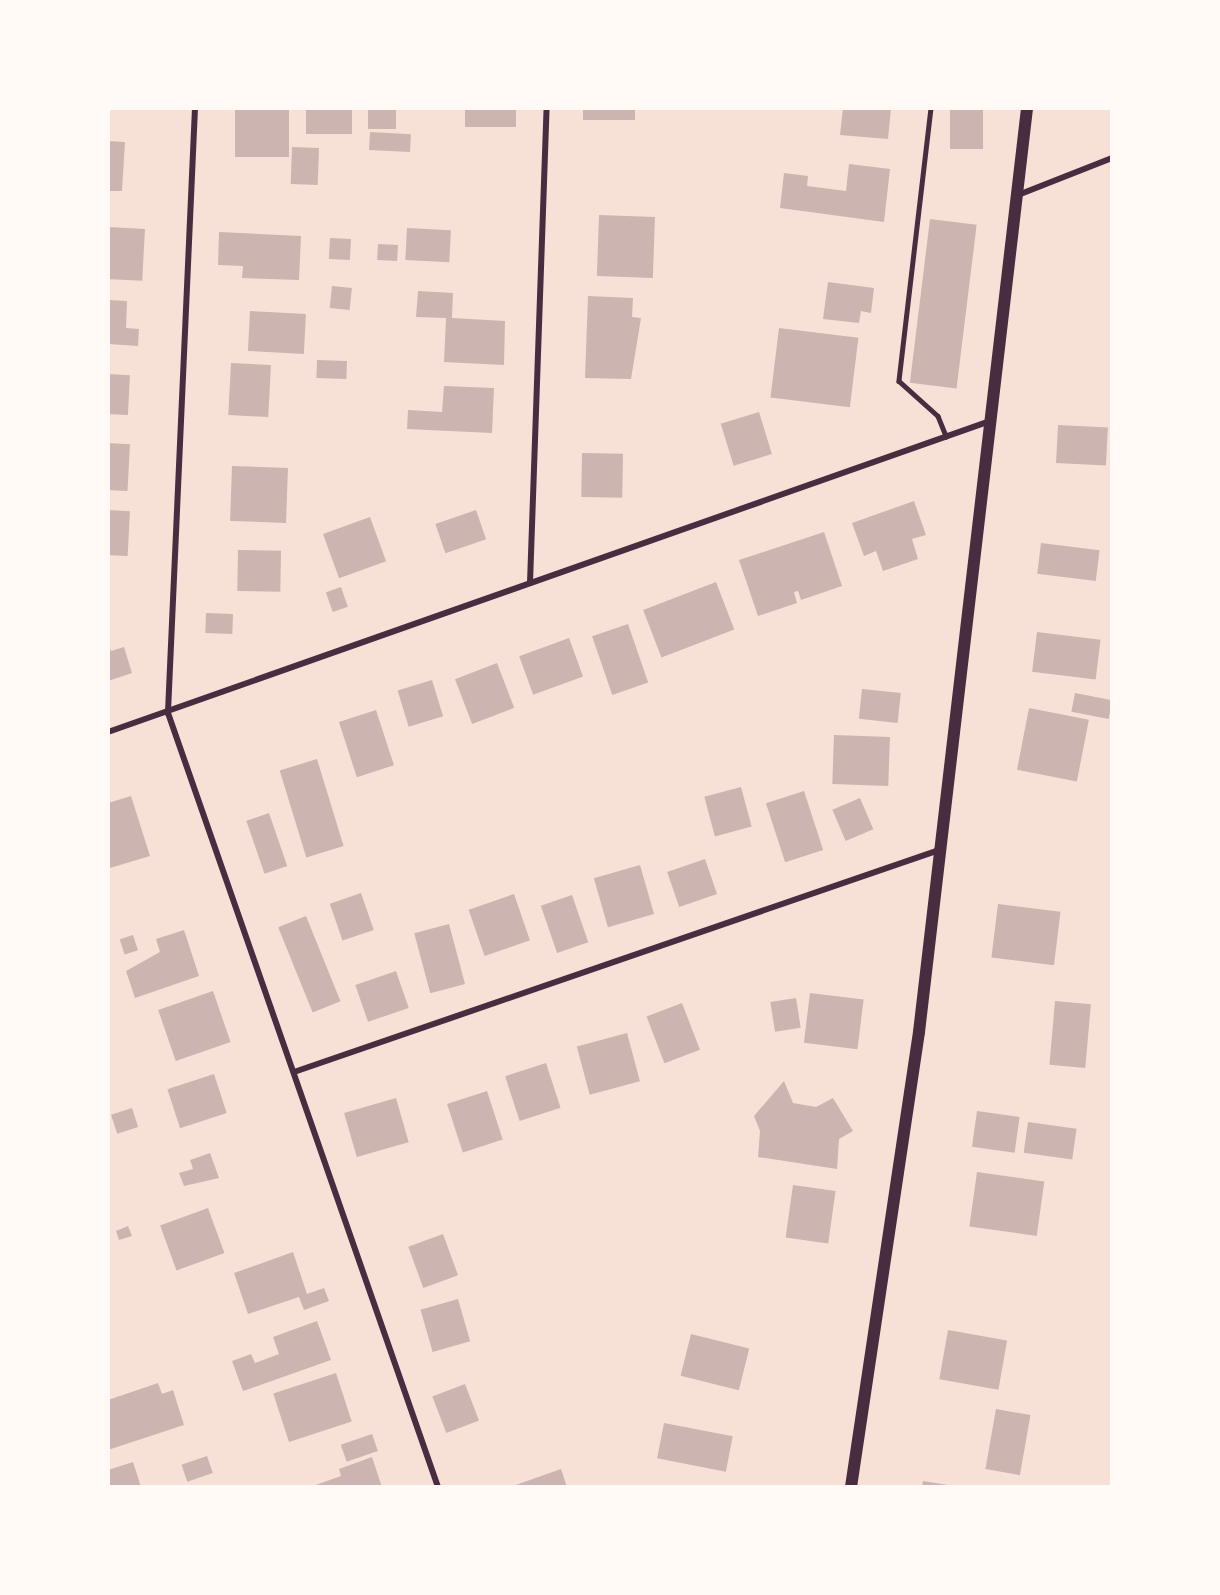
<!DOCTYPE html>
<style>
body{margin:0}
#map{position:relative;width:1220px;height:1595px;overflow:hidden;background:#f7e1d7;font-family:Commissioner,sans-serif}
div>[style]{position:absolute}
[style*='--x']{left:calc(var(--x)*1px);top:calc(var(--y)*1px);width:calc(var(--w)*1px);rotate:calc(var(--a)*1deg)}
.building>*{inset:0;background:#ccb4b1;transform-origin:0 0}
.service>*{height:4.5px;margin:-2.25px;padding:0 2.25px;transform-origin:2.25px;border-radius:2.25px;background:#4a2c40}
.minor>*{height:6px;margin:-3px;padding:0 3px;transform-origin:3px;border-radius:3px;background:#4a2c40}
.secondary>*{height:12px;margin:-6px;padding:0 6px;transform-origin:6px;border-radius:6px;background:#4a2c40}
span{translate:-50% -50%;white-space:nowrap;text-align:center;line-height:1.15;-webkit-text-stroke:5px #fffaf5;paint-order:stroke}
.frame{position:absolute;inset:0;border:110px solid #fffaf5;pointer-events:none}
</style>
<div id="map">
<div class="building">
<i style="left:235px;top:108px;width:54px;height:49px"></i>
<i style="left:306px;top:108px;width:46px;height:26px"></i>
<i style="left:368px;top:108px;width:28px;height:21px"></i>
<i style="left:465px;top:108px;width:51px;height:19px"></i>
<i style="left:583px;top:108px;width:52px;height:12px"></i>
<i style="clip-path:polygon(843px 108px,891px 108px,888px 139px,840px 135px)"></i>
<i style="left:950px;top:108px;width:33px;height:41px"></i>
<i style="left:370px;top:132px;width:41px;height:18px;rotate:3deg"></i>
<i style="clip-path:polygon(108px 141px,125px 142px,122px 191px,108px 191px)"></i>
<i style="left:292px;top:147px;width:27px;height:37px;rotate:2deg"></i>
<i style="clip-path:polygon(849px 164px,890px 169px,884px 222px,780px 208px,784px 173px,808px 176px,807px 186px,846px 191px)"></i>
<i style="left:599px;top:215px;width:56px;height:61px;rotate:2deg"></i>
<i style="left:930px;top:219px;width:47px;height:165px;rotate:7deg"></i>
<i style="left:108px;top:227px;width:37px;height:52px;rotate:3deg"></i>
<i style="left:407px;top:228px;width:44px;height:32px;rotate:3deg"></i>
<i style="clip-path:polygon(219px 232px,301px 236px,299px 280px,242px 278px,243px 266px,218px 265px)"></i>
<i style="left:330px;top:238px;width:21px;height:21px;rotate:3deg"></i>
<i style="left:378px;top:244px;width:20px;height:16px;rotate:3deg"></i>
<i style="clip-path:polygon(828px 282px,874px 288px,871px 313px,861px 311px,859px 323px,823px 319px)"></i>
<i style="left:332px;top:286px;width:20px;height:22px;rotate:6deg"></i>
<i style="clip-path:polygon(418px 291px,453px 293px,452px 318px,505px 321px,504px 365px,444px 362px,446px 318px,416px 317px)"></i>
<i style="clip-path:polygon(588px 296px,633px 298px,632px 317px,641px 318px,631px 379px,585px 378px)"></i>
<i style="clip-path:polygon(108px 300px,127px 301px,126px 328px,139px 329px,138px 346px,108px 344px)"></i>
<i style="left:250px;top:311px;width:56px;height:40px;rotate:3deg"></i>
<i style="left:779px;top:328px;width:80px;height:70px;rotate:7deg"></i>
<i style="left:317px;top:360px;width:30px;height:18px;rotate:2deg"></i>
<i style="left:231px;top:363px;width:40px;height:52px;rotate:3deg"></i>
<i style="left:108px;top:374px;width:22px;height:40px;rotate:3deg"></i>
<i style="clip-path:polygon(444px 386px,494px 388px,492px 433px,407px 429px,408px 410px,442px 412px)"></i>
<i style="left:759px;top:412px;width:44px;height:40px;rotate:73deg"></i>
<i style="left:1058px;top:425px;width:50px;height:38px;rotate:3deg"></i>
<i style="left:108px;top:443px;width:22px;height:47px;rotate:3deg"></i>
<i style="left:582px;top:453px;width:41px;height:44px;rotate:1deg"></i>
<i style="left:232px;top:466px;width:56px;height:55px;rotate:2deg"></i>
<i style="clip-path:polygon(914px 501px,926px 535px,912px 539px,918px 559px,883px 571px,876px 551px,864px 556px,852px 523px)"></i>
<i style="left:108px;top:510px;width:22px;height:45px;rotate:3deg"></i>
<i style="left:476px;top:510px;width:31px;height:43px;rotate:71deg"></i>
<i style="left:370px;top:517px;width:47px;height:50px;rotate:70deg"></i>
<i style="clip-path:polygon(824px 532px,842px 586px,801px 600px,798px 591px,794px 592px,797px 603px,758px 616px,739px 560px)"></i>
<i style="left:1041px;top:543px;width:59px;height:31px;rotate:7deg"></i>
<i style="left:238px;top:550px;width:43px;height:41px;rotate:1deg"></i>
<i style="left:716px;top:582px;width:51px;height:78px;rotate:69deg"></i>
<i style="left:341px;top:587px;width:21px;height:16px;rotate:71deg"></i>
<i style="left:206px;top:613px;width:27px;height:20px;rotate:2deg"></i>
<i style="left:628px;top:624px;width:62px;height:38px;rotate:71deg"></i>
<i style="left:1037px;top:632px;width:64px;height:40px;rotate:7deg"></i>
<i style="left:569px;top:638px;width:41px;height:53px;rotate:70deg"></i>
<i style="clip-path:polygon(108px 643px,111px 651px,124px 647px,132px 673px,108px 681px)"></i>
<i style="left:497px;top:663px;width:48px;height:45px;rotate:69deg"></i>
<i style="left:432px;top:680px;width:38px;height:36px;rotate:73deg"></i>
<i style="left:862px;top:689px;width:39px;height:30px;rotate:6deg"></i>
<i style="left:1075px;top:693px;width:38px;height:19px;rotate:11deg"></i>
<i style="left:1029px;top:708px;width:61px;height:63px;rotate:11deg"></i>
<i style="left:376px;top:710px;width:58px;height:39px;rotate:72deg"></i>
<i style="left:834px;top:735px;width:56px;height:49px;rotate:2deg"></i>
<i style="left:317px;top:759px;width:91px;height:39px;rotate:73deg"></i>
<i style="left:741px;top:787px;width:41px;height:38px;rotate:75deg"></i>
<i style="left:804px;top:791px;width:62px;height:40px;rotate:72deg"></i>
<i style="clip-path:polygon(131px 796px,150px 856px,110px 868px,108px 803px)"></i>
<i style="left:860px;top:798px;width:34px;height:30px;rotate:67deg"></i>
<i style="left:269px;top:813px;width:56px;height:24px;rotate:71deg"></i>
<i style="left:705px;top:859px;width:37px;height:40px;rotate:71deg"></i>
<i style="left:640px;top:865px;width:51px;height:48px;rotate:74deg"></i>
<i style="left:361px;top:893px;width:39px;height:33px;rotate:71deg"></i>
<i style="left:514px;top:894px;width:49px;height:48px;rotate:71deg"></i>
<i style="left:572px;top:895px;width:50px;height:33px;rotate:71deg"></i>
<i style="left:998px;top:904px;width:63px;height:54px;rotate:7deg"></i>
<i style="left:306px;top:916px;width:92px;height:30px;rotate:68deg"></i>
<i style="left:449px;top:924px;width:62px;height:36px;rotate:75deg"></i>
<i style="clip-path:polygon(184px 930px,199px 976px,135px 998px,126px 971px,160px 952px,156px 939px)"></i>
<i style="left:133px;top:935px;width:16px;height:14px;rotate:72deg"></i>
<i style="left:396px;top:971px;width:39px;height:43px;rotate:71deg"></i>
<i style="left:213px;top:991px;width:54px;height:58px;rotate:71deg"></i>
<i style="left:810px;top:993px;width:54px;height:50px;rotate:7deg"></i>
<i style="left:796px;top:998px;width:30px;height:26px;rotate:81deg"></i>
<i style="left:1055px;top:1001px;width:36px;height:64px;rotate:5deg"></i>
<i style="left:682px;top:1003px;width:50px;height:38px;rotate:69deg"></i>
<i style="left:627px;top:1033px;width:50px;height:52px;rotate:75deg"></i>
<i style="left:546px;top:1063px;width:47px;height:43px;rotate:72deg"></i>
<i style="left:214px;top:1074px;width:41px;height:49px;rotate:72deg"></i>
<i style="clip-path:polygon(784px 1081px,793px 1103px,816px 1107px,833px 1098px,853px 1131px,839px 1139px,837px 1169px,758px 1157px,760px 1131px,754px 1116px)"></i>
<i style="left:487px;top:1091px;width:51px;height:42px;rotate:72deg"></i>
<i style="left:396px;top:1098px;width:46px;height:54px;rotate:74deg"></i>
<i style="left:132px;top:1108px;width:20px;height:22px;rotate:72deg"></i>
<i style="left:977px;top:1111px;width:43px;height:36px;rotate:8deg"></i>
<i style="left:1028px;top:1122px;width:49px;height:31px;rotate:8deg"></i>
<i style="clip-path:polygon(210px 1153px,219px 1178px,184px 1186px,179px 1173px,193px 1169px,190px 1160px)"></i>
<i style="left:977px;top:1172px;width:68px;height:55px;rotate:8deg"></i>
<i style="left:793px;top:1185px;width:43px;height:53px;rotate:8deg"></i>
<i style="left:208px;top:1208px;width:48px;height:51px;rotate:70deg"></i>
<i style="clip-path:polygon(128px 1226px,132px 1236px,119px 1240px,116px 1231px)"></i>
<i style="left:443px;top:1234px;width:44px;height:37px;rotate:70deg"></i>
<i style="clip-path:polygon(293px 1252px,307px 1294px,324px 1288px,329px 1301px,304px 1310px,299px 1297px,248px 1314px,234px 1273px)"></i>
<i style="left:458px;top:1299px;width:44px;height:39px;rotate:74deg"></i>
<i style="clip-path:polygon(317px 1321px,331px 1360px,243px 1391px,232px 1361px,251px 1354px,255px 1363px,279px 1354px,273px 1337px)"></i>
<i style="left:948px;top:1330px;width:60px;height:50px;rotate:10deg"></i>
<i style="left:691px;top:1334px;width:60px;height:43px;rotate:14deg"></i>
<i style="left:336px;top:1373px;width:51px;height:66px;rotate:72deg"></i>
<i style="clip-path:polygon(158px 1383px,162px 1394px,173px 1390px,184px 1425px,108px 1450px,108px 1400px)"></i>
<i style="left:465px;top:1384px;width:39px;height:35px;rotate:69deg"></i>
<i style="left:996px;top:1409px;width:35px;height:61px;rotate:10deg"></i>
<i style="left:664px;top:1423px;width:70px;height:36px;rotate:11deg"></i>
<i style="left:372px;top:1434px;width:18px;height:33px;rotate:71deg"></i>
<i style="left:207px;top:1456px;width:18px;height:27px;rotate:71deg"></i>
<i style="clip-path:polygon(372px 1457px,382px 1487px,310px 1487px,341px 1476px,339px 1469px)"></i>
<i style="clip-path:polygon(133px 1462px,141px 1487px,108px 1487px,108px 1470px)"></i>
<i style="clip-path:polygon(561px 1469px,567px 1487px,510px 1487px)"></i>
<i style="clip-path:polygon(923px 1481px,954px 1486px,954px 1487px,922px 1487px)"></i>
</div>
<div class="service">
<i style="--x:931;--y:108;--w:275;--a:96.7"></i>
<i style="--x:899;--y:381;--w:52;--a:41.9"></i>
<i style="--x:938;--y:416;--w:22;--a:68"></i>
</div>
<div class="minor">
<i style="--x:195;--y:108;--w:606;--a:92.56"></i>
<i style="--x:168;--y:713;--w:820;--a:70.77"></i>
<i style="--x:1018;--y:195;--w:101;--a:-21.5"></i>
<i style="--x:530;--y:583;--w:475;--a:-88"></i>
<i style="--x:108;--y:732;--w:935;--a:-19.42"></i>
<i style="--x:294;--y:1072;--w:682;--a:-18.99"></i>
</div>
<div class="secondary">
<i style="--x:851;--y:1487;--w:460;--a:-81.5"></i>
<i style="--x:919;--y:1032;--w:930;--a:-83.33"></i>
</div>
<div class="frame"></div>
</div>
